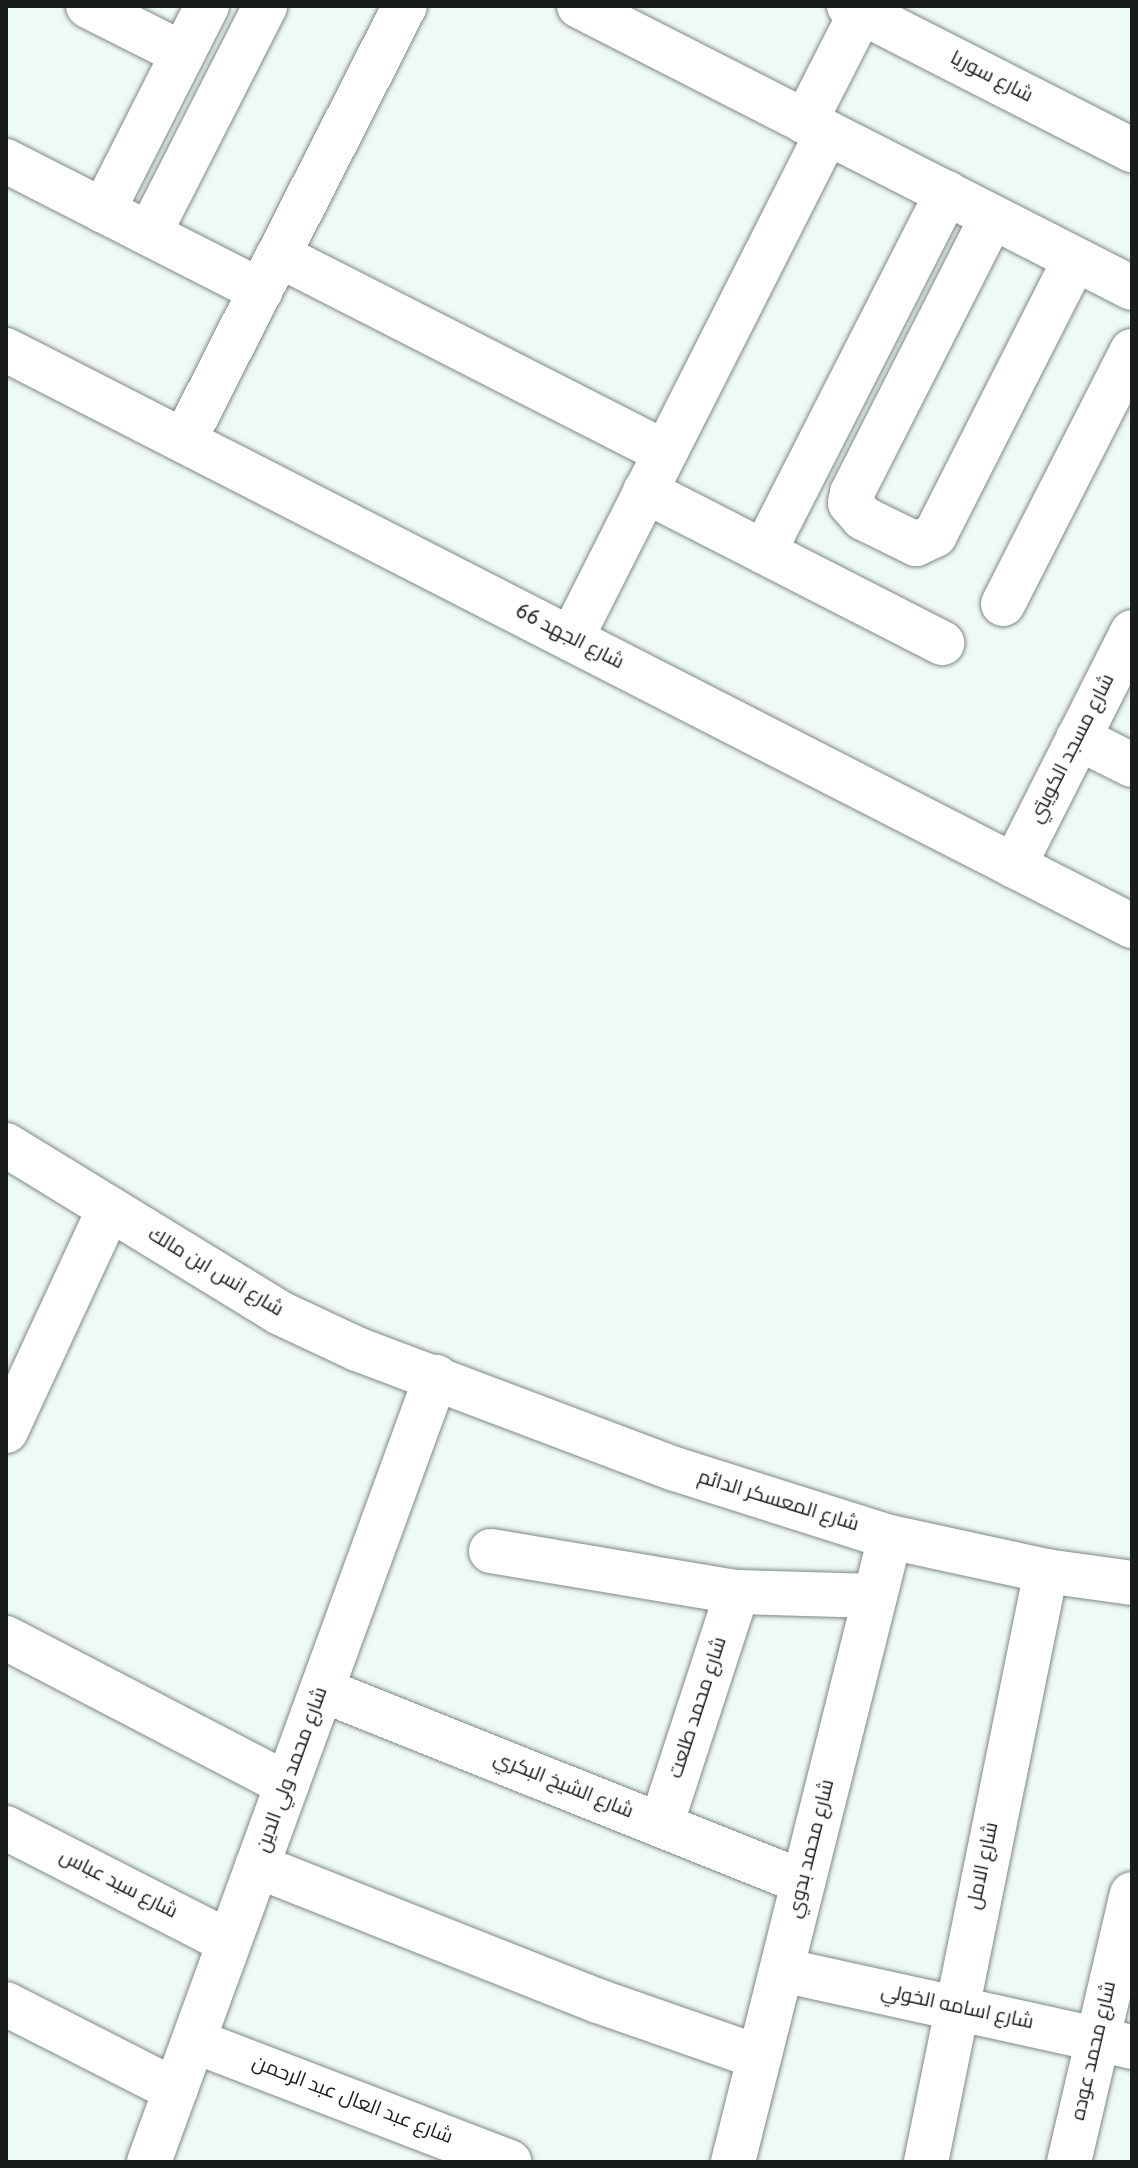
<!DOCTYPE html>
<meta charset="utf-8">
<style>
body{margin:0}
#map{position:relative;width:1138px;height:2168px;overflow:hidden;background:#eff9f5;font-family:Overpass,Cairo,sans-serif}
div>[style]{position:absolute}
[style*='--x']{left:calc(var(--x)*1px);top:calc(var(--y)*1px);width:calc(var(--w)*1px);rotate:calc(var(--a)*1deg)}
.roads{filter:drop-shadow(0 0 2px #7f8885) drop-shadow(0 0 2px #7f8885)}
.minor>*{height:44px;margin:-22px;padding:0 22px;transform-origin:22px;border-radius:22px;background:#fff}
span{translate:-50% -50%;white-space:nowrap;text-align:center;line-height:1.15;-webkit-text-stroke:7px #fff;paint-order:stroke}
.street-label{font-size:20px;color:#181c1a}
.frame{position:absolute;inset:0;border:8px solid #181c1a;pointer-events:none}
</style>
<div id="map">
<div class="roads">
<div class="minor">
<i style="--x:88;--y:6;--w:106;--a:26.8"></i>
<i style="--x:579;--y:6;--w:621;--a:27.02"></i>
<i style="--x:849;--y:6;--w:318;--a:27"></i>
<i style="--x:805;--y:122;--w:123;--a:-63"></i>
<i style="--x:6;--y:161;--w:286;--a:27"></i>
<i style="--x:103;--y:211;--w:230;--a:-63.1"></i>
<i style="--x:992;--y:217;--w:309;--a:116.9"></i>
<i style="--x:852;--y:493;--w:10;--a:101"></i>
<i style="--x:850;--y:503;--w:20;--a:49"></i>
<i style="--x:863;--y:518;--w:59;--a:26.1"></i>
<i style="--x:916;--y:544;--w:21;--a:-25"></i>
<i style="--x:935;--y:535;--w:309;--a:-63.1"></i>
<i style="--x:149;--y:234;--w:256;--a:-63"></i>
<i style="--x:278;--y:255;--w:434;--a:27"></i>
<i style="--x:6;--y:350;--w:1265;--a:27.09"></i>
<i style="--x:184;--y:441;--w:488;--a:-63.1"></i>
<i style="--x:645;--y:491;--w:334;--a:27.1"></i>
<i style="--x:764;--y:552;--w:403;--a:-63"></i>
<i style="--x:1003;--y:604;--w:284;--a:-63"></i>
<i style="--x:571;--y:639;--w:567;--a:-63.16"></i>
<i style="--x:1078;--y:738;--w:60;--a:26.6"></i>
<i style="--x:1014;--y:866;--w:262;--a:-63.2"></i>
<i style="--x:6;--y:1145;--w:321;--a:31.5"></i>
<i style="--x:280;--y:1313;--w:85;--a:25.1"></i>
<i style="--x:357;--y:1349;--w:340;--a:20.7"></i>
<i style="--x:675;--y:1469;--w:225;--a:17.6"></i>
<i style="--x:890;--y:1537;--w:160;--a:12.3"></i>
<i style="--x:1046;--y:1571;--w:87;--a:7.9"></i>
<i style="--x:6;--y:1431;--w:245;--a:-65.1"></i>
<i style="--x:491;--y:1551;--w:249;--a:9.5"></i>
<i style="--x:737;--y:1592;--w:138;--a:1.7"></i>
<i style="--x:6;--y:1638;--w:317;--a:27.5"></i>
<i style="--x:322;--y:1690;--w:518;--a:21.76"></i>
<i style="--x:661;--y:1825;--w:245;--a:-71.9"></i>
<i style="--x:6;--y:1828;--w:250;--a:27.1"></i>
<i style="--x:257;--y:1866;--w:367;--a:21.6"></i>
<i style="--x:598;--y:2001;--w:170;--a:19.2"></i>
<i style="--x:782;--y:1970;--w:358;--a:12.4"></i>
<i style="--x:6;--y:2004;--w:190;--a:27"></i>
<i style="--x:194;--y:2041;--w:338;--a:21"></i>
<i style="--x:149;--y:2162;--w:836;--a:-69.92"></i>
<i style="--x:733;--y:2162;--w:644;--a:-75.9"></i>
<i style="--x:926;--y:2162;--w:603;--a:-78.52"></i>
<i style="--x:1069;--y:2162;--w:275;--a:-76.8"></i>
</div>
</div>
<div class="street-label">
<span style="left:991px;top:78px;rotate:27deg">شارع سوريا</span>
<span style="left:569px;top:638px;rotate:27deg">شارع الجهد 66</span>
<span style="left:1073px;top:749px;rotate:-63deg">شارع مسجد الكويتي</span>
<span style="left:215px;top:1273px;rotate:31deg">شارع انس ابن مالك</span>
<span style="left:778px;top:1502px;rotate:17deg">شارع المعسكر الدائم</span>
<span style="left:699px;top:1708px;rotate:-72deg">شارع محمد طلعت</span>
<span style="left:293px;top:1770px;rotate:-70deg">شارع محمد ولي الدين</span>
<span style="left:563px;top:1786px;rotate:22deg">شارع الشيخ البكري</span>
<span style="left:812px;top:1849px;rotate:-76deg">شارع محمد بدوي</span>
<span style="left:984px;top:1866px;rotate:-78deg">شارع الامل</span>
<span style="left:118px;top:1885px;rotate:27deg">شارع سيد عباس</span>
<span style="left:957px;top:2008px;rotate:12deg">شارع اسامه الخولي</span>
<span style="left:1095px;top:2051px;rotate:-77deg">شارع محمد عوده</span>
<span style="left:352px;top:2101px;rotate:21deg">شارع عبد العال عبد الرحمن</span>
</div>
<div class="frame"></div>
</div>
